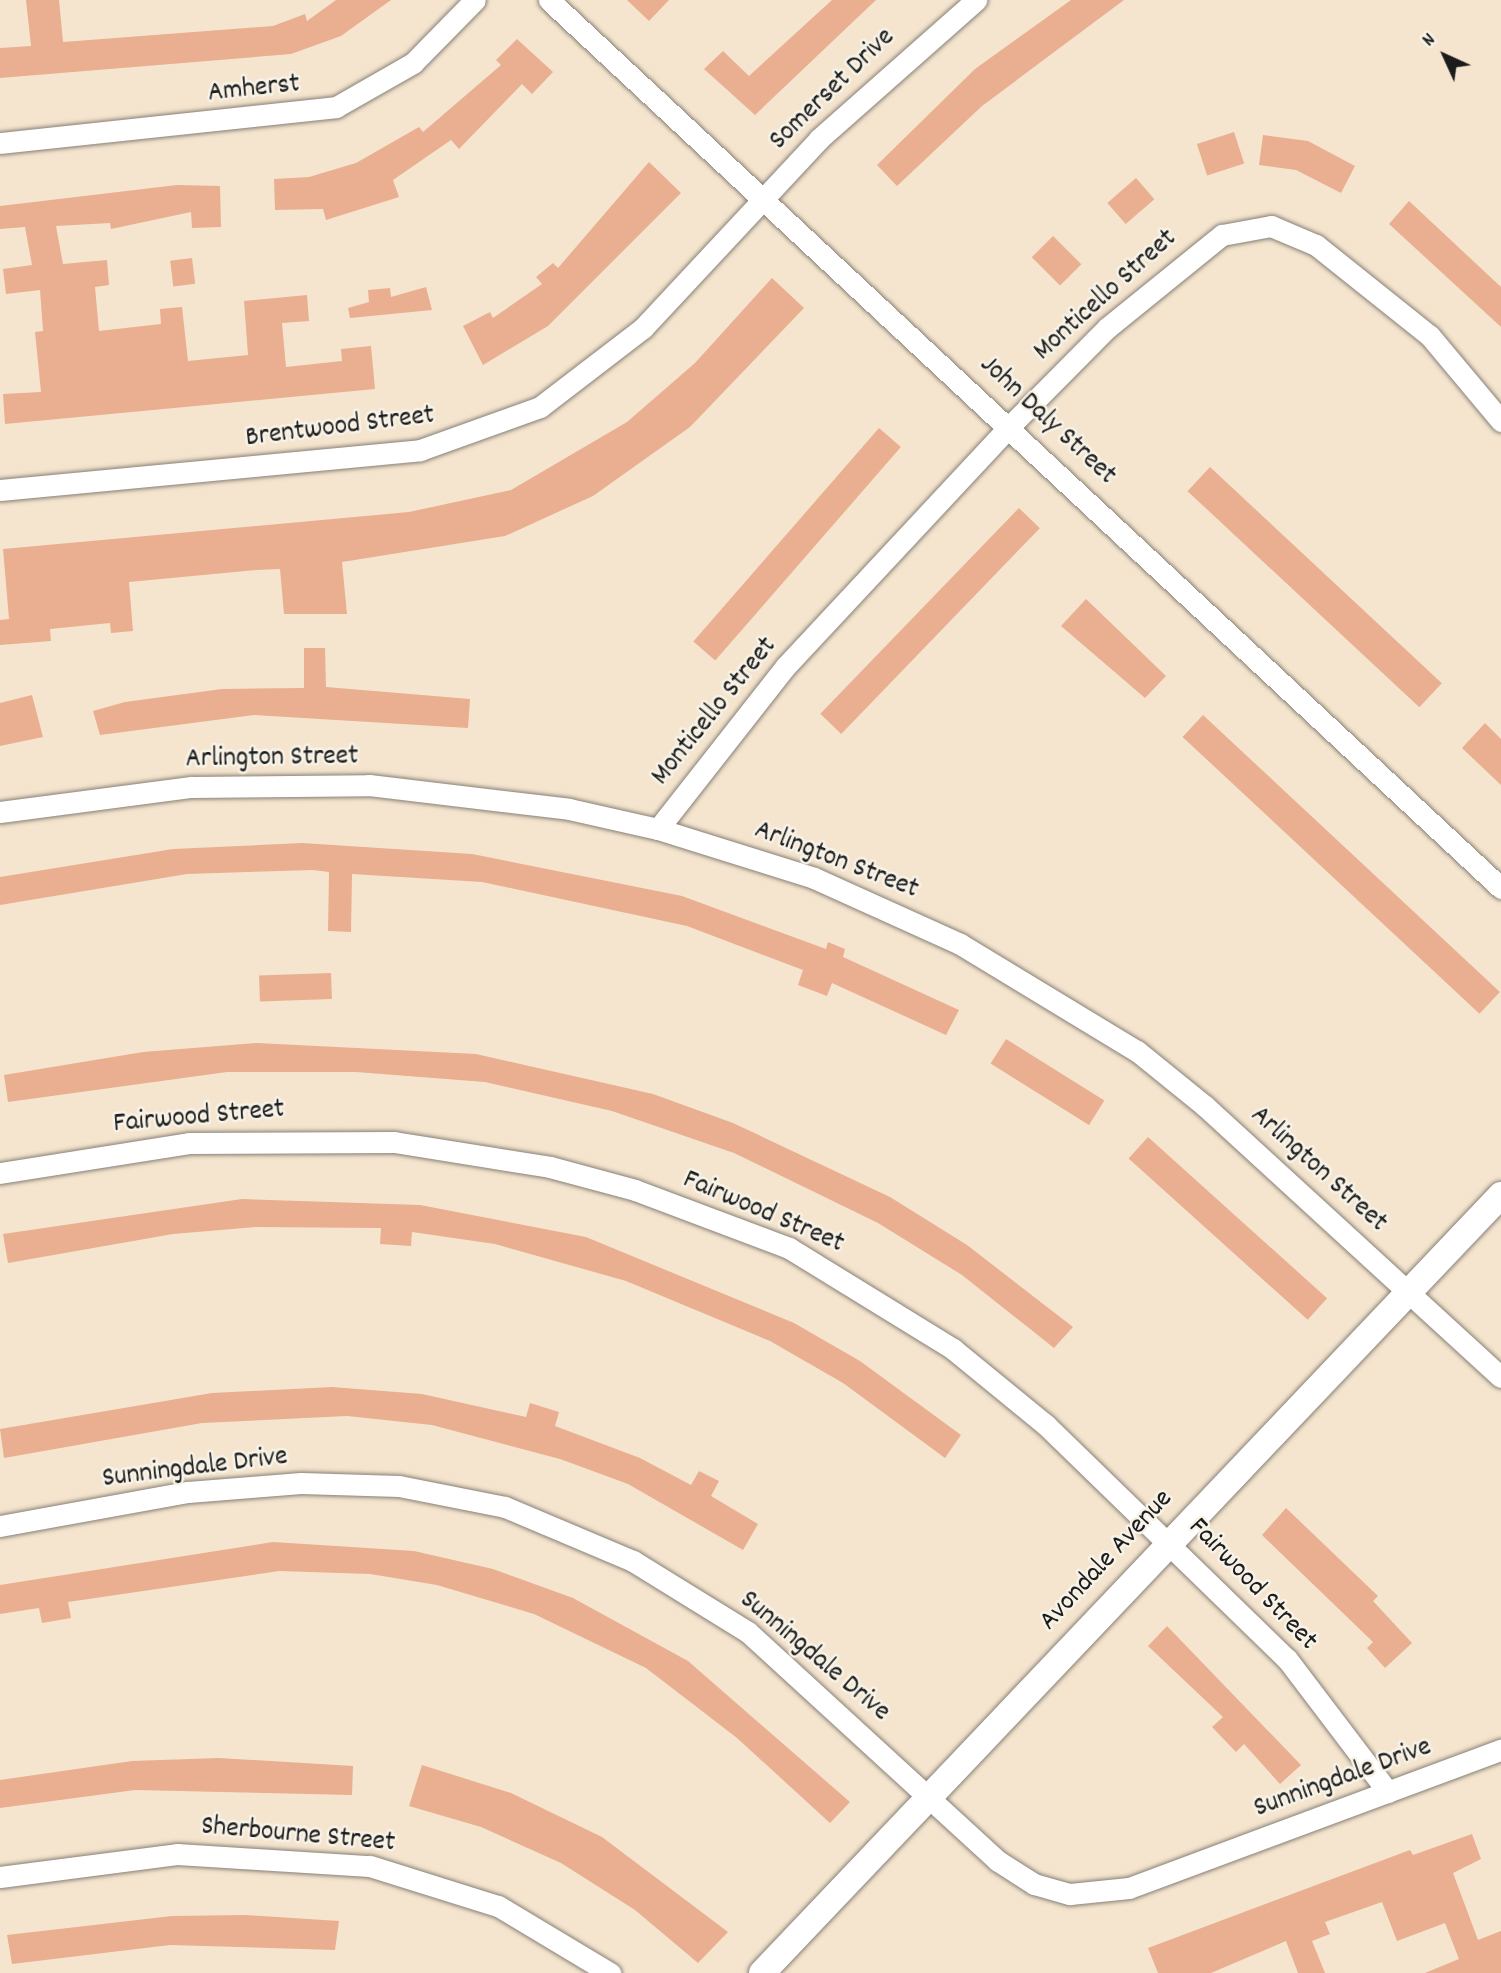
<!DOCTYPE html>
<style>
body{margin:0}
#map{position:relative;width:1501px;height:1973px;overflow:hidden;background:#f5e5cf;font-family:Dekko,sans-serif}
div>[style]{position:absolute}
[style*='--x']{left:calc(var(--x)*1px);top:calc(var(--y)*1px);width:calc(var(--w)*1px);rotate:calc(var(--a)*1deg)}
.building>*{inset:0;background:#e9af90;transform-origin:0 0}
.roads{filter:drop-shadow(0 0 2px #888076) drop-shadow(0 0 2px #888076)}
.minor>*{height:21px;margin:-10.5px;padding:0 10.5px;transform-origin:10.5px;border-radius:10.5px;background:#fff}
.tertiary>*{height:26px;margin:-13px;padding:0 13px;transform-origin:13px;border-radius:13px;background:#fff}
span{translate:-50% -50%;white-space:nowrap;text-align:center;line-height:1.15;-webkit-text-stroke:5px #f7f3e8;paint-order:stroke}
.street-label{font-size:28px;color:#1c1c1c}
.north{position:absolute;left:1410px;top:21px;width:70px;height:70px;-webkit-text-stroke:5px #f7f3e8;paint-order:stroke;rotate:315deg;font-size:19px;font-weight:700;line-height:28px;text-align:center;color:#1c1c1c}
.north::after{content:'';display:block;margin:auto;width:24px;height:32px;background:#1c1c1c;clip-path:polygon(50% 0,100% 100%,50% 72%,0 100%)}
</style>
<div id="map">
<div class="building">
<i style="clip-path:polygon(26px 0,59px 0,63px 42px,273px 26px,305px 14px,307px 21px,336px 0,391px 0,341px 36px,291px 54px,0 78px,0 48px,31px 46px)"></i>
<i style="clip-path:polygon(627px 0,669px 0,649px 21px)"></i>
<i style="clip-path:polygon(832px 0,876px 0,755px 115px,704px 69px,723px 51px,749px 76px)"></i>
<i style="clip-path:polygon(1071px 0,1124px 0,982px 106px,897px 186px,877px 165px,975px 69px)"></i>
<i style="clip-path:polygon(517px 39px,553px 72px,532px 94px,522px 84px,459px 149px,451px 140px,393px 180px,399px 197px,326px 220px,323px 209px,275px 210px,274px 179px,309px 177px,356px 163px,419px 127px,423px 132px,501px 65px,496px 60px)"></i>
<i style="left:1234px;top:132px;width:33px;height:39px;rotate:72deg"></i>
<i style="clip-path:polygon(1263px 135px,1308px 141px,1355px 166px,1341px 193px,1296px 170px,1259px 165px)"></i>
<i style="clip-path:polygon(649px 162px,681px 193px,548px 326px,483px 365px,463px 326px,490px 312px,493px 318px,542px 284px,536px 277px,553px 263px,558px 268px)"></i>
<i style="left:1136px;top:178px;width:28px;height:38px;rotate:49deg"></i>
<i style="clip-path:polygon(177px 185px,220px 186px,221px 227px,192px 228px,191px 212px,111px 229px,110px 223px,56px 226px,63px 264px,107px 260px,109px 285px,95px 287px,99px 331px,161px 324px,160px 309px,182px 307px,188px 361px,248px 355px,244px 301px,307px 295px,309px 321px,282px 323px,286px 367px,342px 361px,341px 349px,371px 346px,375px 389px,5px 424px,3px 394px,41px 392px,35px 332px,43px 331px,40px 290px,6px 294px,3px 269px,32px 265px,25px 227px,0 229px,0 206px)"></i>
<i style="clip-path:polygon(1409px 201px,1501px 287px,1501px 327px,1389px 224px)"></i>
<i style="left:1053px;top:236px;width:40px;height:30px;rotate:45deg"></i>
<i style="left:192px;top:258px;width:26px;height:22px;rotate:83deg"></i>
<i style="clip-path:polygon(772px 278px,804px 308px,690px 427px,593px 496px,505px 536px,342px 562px,347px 614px,284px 614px,280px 569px,257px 570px,129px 582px,133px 631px,111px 633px,110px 623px,50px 629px,51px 641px,0 645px,0 620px,9px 619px,3px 549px,409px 512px,511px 490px,627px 422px,695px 363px)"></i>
<i style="clip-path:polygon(426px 287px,432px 310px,350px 318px,348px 308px,369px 302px,368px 290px,390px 288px,391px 297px)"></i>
<i style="left:879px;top:428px;width:29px;height:283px;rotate:41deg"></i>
<i style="left:1210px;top:467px;width:317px;height:33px;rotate:43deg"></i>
<i style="left:1019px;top:508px;width:29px;height:286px;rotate:44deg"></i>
<i style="clip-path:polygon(1086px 599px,1166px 676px,1145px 698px,1061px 626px)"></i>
<i style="clip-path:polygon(304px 648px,325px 648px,326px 687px,470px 699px,468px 728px,254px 715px,100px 735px,93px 711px,125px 702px,222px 689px,304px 688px)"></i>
<i style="clip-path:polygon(32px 695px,43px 737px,0 746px,0 703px)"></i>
<i style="left:1203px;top:715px;width:406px;height:30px;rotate:43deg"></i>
<i style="clip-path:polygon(1485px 723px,1501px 739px,1501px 785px,1462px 748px)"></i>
<i style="clip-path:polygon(302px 843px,472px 854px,682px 896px,826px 949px,828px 942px,845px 949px,843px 957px,959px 1010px,946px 1035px,832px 983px,827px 996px,798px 985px,803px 970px,687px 926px,482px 882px,352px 874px,351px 932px,328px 931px,329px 872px,313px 870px,187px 874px,0 905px,0 877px,173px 849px)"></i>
<i style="left:331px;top:973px;width:26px;height:72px;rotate:88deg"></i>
<i style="left:1006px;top:1039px;width:116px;height:29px;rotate:32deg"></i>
<i style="clip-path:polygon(257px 1043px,476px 1054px,653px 1094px,733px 1123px,890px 1197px,967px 1245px,1073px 1327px,1054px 1348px,962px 1275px,878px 1223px,734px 1153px,612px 1111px,485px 1082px,356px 1072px,227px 1072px,8px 1102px,4px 1075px,143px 1052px)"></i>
<i style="left:1148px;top:1137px;width:241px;height:29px;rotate:42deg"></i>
<i style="clip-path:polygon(242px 1199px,420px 1205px,586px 1237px,794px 1323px,860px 1361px,961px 1435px,945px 1458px,843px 1383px,770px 1341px,626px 1281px,495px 1244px,412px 1232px,411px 1246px,380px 1244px,381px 1228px,256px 1227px,173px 1234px,8px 1263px,3px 1234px)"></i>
<i style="clip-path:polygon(332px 1387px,422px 1394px,526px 1417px,530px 1403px,559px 1412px,555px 1426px,640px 1458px,691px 1485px,699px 1471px,719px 1481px,711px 1496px,758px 1524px,743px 1550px,628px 1484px,560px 1459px,432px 1425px,347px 1416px,202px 1423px,4px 1458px,0 1429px,212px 1393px)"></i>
<i style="clip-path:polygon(1286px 1508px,1378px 1596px,1373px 1601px,1412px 1643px,1385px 1668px,1367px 1648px,1373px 1642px,1262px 1535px)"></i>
<i style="clip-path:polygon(273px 1542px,414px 1551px,493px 1569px,573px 1598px,688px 1661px,850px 1802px,830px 1823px,737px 1738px,646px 1668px,534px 1614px,437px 1585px,370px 1574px,279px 1571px,68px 1602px,71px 1618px,42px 1623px,39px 1608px,0 1614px,0 1585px)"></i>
<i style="clip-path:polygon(1167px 1626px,1301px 1765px,1280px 1784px,1244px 1744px,1236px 1752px,1212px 1727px,1223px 1717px,1148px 1646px)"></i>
<i style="clip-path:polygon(219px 1758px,353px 1766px,352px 1795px,135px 1790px,0 1808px,0 1780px,132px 1761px)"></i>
<i style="clip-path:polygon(422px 1765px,511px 1793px,602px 1837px,728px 1932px,698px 1963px,635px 1910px,561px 1863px,481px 1827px,409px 1806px)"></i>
<i style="clip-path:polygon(1472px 1834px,1481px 1859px,1453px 1873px,1478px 1940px,1501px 1931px,1501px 1973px,1425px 1973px,1459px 1959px,1445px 1923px,1397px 1941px,1382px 1902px,1325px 1922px,1330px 1934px,1312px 1941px,1325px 1973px,1298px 1973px,1286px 1941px,1211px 1973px,1158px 1973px,1148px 1948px,1410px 1850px,1413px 1855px)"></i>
<i style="clip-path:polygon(246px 1915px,339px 1921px,335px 1950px,170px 1945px,12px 1964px,7px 1935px,172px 1916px)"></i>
</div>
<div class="roads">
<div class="minor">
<i style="--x:549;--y:0;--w:1302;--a:43.01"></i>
<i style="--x:0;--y:143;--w:338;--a:-6.1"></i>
<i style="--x:336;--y:107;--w:89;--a:-29.7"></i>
<i style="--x:413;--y:63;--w:88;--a:-45.5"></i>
<i style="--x:0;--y:490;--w:422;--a:-5.4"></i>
<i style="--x:420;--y:450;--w:127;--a:-19.7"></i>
<i style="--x:540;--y:407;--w:130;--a:-37.5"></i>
<i style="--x:643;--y:328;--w:258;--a:-47"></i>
<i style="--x:819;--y:139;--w:210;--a:-41.5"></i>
<i style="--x:0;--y:812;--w:193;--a:-7.5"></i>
<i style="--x:191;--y:787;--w:178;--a:-0.6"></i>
<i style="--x:369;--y:785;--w:201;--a:6.8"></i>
<i style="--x:569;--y:809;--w:91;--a:12.7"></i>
<i style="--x:658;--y:829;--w:164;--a:17.4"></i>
<i style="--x:814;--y:878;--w:160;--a:24.3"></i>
<i style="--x:960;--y:944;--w:207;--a:31.2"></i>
<i style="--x:1137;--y:1051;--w:87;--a:39"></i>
<i style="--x:1205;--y:1106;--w:401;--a:42.5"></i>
<i style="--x:658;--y:829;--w:207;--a:-51.9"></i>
<i style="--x:786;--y:666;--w:330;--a:-47"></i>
<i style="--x:1011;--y:425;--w:136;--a:-45.3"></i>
<i style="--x:1107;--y:328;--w:148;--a:-39"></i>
<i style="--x:1222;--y:235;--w:50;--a:-10.4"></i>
<i style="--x:1271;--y:226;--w:49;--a:22.9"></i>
<i style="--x:1316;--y:245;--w:146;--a:38.6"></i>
<i style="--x:1430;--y:336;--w:111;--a:50.1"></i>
<i style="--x:0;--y:1173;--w:191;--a:-9"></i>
<i style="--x:189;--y:1143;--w:205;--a:-0.3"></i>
<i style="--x:394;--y:1142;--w:158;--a:9.1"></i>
<i style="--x:550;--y:1167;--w:88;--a:15.1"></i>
<i style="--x:635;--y:1190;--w:165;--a:20.6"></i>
<i style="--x:789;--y:1248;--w:193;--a:31.6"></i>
<i style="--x:953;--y:1349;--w:120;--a:39.3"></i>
<i style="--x:1046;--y:1425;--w:336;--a:44.2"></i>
<i style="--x:1287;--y:1659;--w:167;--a:52.8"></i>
<i style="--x:0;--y:1526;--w:191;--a:-10.3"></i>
<i style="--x:188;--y:1492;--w:113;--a:-4.6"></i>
<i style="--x:301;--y:1483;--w:98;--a:1.8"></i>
<i style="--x:399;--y:1486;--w:108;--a:11.2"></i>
<i style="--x:505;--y:1507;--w:139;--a:22.9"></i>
<i style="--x:633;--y:1561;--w:135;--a:31.7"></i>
<i style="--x:748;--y:1632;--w:339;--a:42.5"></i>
<i style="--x:998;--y:1861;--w:43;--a:32.6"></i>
<i style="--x:1034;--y:1884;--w:37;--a:16"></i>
<i style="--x:1070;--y:1894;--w:59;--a:-5.8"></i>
<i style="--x:1129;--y:1888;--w:397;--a:-20.4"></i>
<i style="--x:0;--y:1877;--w:178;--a:-7.4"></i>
<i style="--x:177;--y:1854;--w:193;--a:3.6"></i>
<i style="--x:370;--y:1866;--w:134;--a:17.4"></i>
<i style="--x:498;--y:1906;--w:131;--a:30.9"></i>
</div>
<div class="tertiary">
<i style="--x:762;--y:1973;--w:1073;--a:-46.47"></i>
</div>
</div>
<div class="street-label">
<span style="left:254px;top:90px;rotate:-6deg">Amherst</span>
<span style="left:833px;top:90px;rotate:-44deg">Somerset Drive</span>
<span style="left:1106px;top:296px;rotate:-42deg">Monticello Street</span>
<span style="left:1047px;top:421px;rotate:43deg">John Daly Street</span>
<span style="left:340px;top:428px;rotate:-7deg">Brentwood Street</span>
<span style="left:715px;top:712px;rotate:-51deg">Monticello Street</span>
<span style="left:272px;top:759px;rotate:-1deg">Arlington Street</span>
<span style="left:836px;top:861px;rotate:21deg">Arlington Street</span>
<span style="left:199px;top:1118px;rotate:-5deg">Fairwood Street</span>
<span style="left:1318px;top:1170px;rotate:42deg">Arlington Street</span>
<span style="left:763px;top:1213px;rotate:23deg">Fairwood Street</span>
<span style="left:195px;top:1469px;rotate:-7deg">Sunningdale Drive</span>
<span style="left:1107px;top:1561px;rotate:-47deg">Avondale Avenue</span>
<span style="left:1252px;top:1585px;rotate:46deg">Fairwood Street</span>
<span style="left:814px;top:1657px;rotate:40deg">Sunningdale Drive</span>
<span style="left:1343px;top:1779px;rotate:-20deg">Sunningdale Drive</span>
<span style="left:298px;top:1836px;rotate:5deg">Sherbourne Street</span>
</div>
<div class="north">N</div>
</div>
